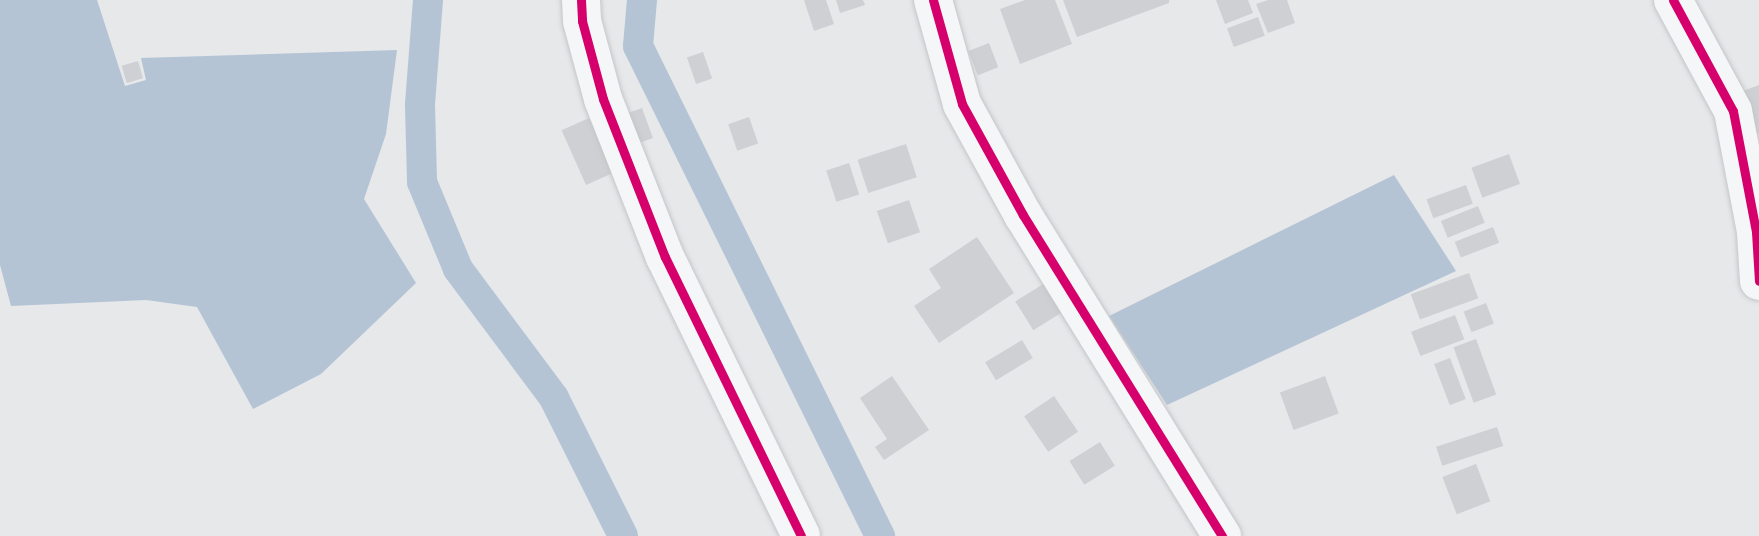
<!DOCTYPE html>
<style>
body{margin:0}
#map{position:relative;width:1759px;height:536px;overflow:hidden;background:#e6e8ea;font-family:"DejaVu Sans",sans-serif}
div>[style]{position:absolute}
[style*='--x']{left:calc(var(--x)*1px);top:calc(var(--y)*1px);width:calc(var(--w)*1px);rotate:calc(var(--a)*1deg)}
.water>*{inset:0;background:#b4c4d5}
.canal>*{height:30px;margin:-15px;padding:0 15px;transform-origin:15px;border-radius:15px;background:#b4c4d5}
.building>*{inset:0;background:#ced0d3;transform-origin:0 0}
.roads{filter:drop-shadow(0 0 2px #c4c6c8) drop-shadow(0 0 2px #c4c6c8)}
.minor>*{height:38px;margin:-19px;padding:0 19px;transform-origin:19px;border-radius:19px;background:#f5f6f7}
.cycleway>*{height:9px;margin:-4.5px;padding:0 4.5px;transform-origin:4.5px;border-radius:4.5px;background:#d6006c}
span{translate:-50% -50%;white-space:nowrap;text-align:center;line-height:1.15;-webkit-text-stroke:5px #f4f6f9;paint-order:stroke}
</style>
<div id="map">
<div class="water">
<i style="clip-path:polygon(0 0,97px 0,125px 86px,146px 80px,141px 58px,397px 50px,386px 134px,364px 199px,416px 283px,321px 374px,253px 409px,197px 307px,146px 300px,11px 306px,0 265px)"></i>
<i style="clip-path:polygon(1394px 175px,1456px 271px,1167px 405px,1109px 316px)"></i>
</div>
<div class="canal">
<i style="--x:428;--y:0;--w:105;--a:94.4"></i>
<i style="--x:420;--y:105;--w:77;--a:88.5"></i>
<i style="--x:422;--y:182;--w:94;--a:67.5"></i>
<i style="--x:458;--y:269;--w:161;--a:53.3"></i>
<i style="--x:554;--y:398;--w:154;--a:63.4"></i>
<i style="--x:642;--y:0;--w:46;--a:95"></i>
<i style="--x:638;--y:46;--w:547;--a:63.72"></i>
</div>
<div class="building">
<i style="clip-path:polygon(804px 0,826px 0,834px 24px,814px 31px)"></i>
<i style="clip-path:polygon(836px 0,863px 0,865px 5px,840px 13px)"></i>
<i style="clip-path:polygon(1025px 0,1055px 0,1072px 44px,1020px 64px,1000px 9px)"></i>
<i style="clip-path:polygon(1063px 0,1169px 0,1169px 3px,1077px 37px)"></i>
<i style="clip-path:polygon(1216px 0,1248px 0,1253px 13px,1225px 24px)"></i>
<i style="clip-path:polygon(1268px 0,1287px 0,1295px 23px,1268px 33px,1256px 4px)"></i>
<i style="left:1258px;top:17px;width:20px;height:33px;rotate:70deg"></i>
<i style="left:989px;top:43px;width:26px;height:22px;rotate:69deg"></i>
<i style="left:703px;top:52px;width:28px;height:17px;rotate:71deg"></i>
<i style="left:138px;top:61px;width:18px;height:17px;rotate:74deg"></i>
<i style="clip-path:polygon(1759px 85px,1759px 133px,1748px 137px,1732px 95px)"></i>
<i style="left:642px;top:108px;width:32px;height:20px;rotate:70deg"></i>
<i style="left:749px;top:117px;width:28px;height:22px;rotate:71deg"></i>
<i style="left:589px;top:118px;width:60px;height:30px;rotate:66deg"></i>
<i style="left:906px;top:144px;width:35px;height:51px;rotate:72deg"></i>
<i style="left:1509px;top:154px;width:32px;height:40px;rotate:70deg"></i>
<i style="left:849px;top:163px;width:33px;height:24px;rotate:72deg"></i>
<i style="left:1466px;top:185px;width:20px;height:42px;rotate:70deg"></i>
<i style="left:909px;top:200px;width:34px;height:34px;rotate:71deg"></i>
<i style="left:1478px;top:206px;width:18px;height:40px;rotate:68deg"></i>
<i style="left:1493px;top:227px;width:17px;height:41px;rotate:69deg"></i>
<i style="clip-path:polygon(977px 237px,1014px 293px,939px 343px,914px 306px,941px 288px,929px 269px)"></i>
<i style="left:1469px;top:273px;width:27px;height:62px;rotate:70deg"></i>
<i style="left:1056px;top:276px;width:34px;height:48px;rotate:58deg"></i>
<i style="left:1486px;top:303px;width:22px;height:24px;rotate:69deg"></i>
<i style="left:1455px;top:315px;width:26px;height:47px;rotate:69deg"></i>
<i style="left:1476px;top:339px;width:59px;height:24px;rotate:70deg"></i>
<i style="left:1022px;top:340px;width:21px;height:43px;rotate:59deg"></i>
<i style="left:1450px;top:358px;width:44px;height:17px;rotate:69deg"></i>
<i style="clip-path:polygon(892px 376px,929px 430px,884px 460px,875px 447px,887px 439px,860px 398px)"></i>
<i style="left:1325px;top:376px;width:40px;height:48px;rotate:70deg"></i>
<i style="left:1054px;top:396px;width:43px;height:36px;rotate:56deg"></i>
<i style="left:1497px;top:427px;width:20px;height:64px;rotate:72deg"></i>
<i style="left:1100px;top:442px;width:28px;height:36px;rotate:58deg"></i>
<i style="left:1476px;top:464px;width:40px;height:36px;rotate:69deg"></i>
</div>
<div class="roads">
<div class="minor">
<i style="--x:581;--y:0;--w:21;--a:87"></i>
<i style="--x:582;--y:21;--w:81;--a:74.9"></i>
<i style="--x:603;--y:99;--w:170;--a:68.6"></i>
<i style="--x:665;--y:257;--w:310;--a:64"></i>
<i style="--x:933;--y:0;--w:108;--a:74.4"></i>
<i style="--x:962;--y:104;--w:127;--a:61.2"></i>
<i style="--x:1023;--y:215;--w:378;--a:58.2"></i>
<i style="--x:1673;--y:0;--w:126;--a:61.6"></i>
<i style="--x:1733;--y:111;--w:123;--a:79.2"></i>
<i style="--x:1756;--y:232;--w:49;--a:86.5"></i>
</div>
</div>
<div class="cycleway">
<i style="--x:581;--y:0;--w:21;--a:87"></i>
<i style="--x:582;--y:21;--w:81;--a:74.9"></i>
<i style="--x:603;--y:99;--w:170;--a:68.6"></i>
<i style="--x:665;--y:257;--w:310;--a:64"></i>
<i style="--x:933;--y:0;--w:108;--a:74.4"></i>
<i style="--x:962;--y:104;--w:127;--a:61.2"></i>
<i style="--x:1023;--y:215;--w:378;--a:58.2"></i>
<i style="--x:1673;--y:0;--w:126;--a:61.6"></i>
<i style="--x:1733;--y:111;--w:123;--a:79.2"></i>
<i style="--x:1756;--y:232;--w:49;--a:86.5"></i>
</div>
</div>
